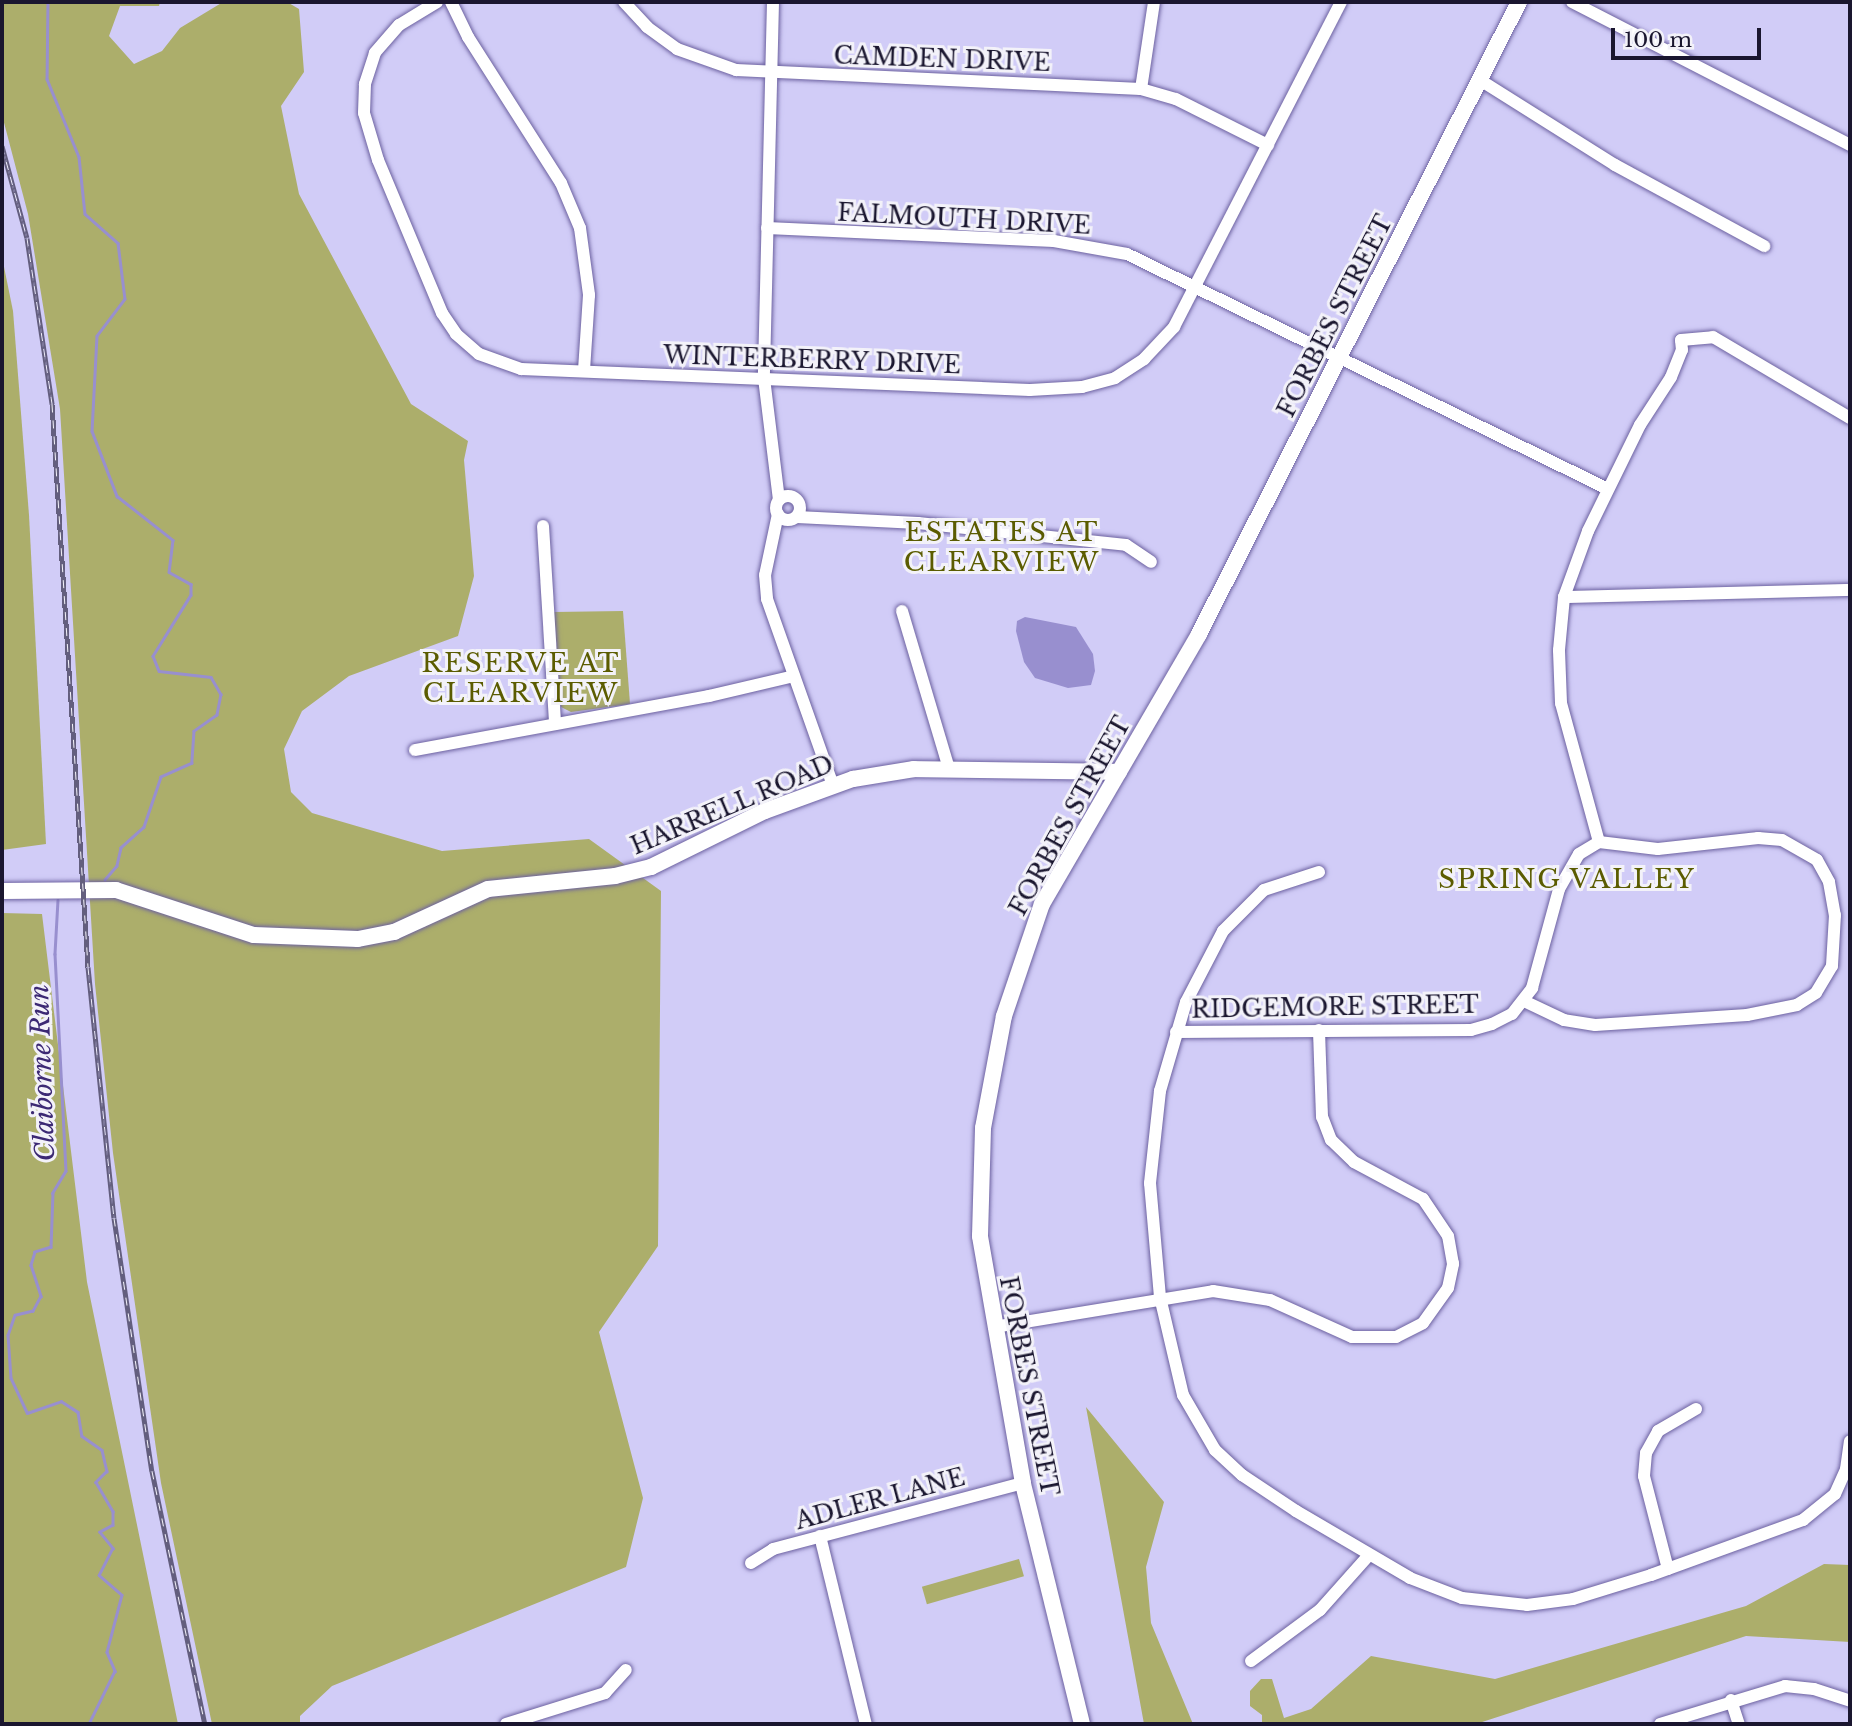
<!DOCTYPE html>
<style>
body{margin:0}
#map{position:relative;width:1852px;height:1726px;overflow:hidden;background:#d1ccf7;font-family:"Libre Baskerville",serif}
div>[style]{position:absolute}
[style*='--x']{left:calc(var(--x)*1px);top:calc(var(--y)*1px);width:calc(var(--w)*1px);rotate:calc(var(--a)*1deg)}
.green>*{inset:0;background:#acae6b;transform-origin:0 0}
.water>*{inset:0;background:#988fcf}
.stream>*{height:2.5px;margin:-1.25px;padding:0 1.25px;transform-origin:1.25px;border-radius:1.25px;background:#988fcf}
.roads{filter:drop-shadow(0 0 2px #6c61a0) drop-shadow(0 0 2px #6c61a0)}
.street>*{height:12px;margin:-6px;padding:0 6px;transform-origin:6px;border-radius:6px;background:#fff}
.street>.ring{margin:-6px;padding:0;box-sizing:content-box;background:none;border:12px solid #fff;border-radius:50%}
.secondary>*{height:16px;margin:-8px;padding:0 8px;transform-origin:8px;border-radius:8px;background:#fff}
.rail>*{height:5px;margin-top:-2.5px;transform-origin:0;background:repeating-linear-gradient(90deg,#f3f2f9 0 8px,#635e7e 0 16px);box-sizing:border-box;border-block:2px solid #635e7e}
span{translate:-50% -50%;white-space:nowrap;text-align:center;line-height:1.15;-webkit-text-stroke:6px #f3f2f9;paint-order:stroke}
.street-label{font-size:24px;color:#1a162f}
.neighbourhood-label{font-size:26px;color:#5b5c01;letter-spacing:2px}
.water-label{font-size:26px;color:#3c2974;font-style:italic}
.frame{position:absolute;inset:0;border:4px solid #1a162f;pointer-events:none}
.scale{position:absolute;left:1611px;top:28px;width:150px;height:32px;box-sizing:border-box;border:4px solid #1a162f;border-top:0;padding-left:9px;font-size:21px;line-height:24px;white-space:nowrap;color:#1a162f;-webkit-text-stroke:5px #f3f2f9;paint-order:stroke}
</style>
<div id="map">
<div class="green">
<i style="clip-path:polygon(2px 2px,160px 2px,159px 6px,120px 6px,109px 36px,134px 64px,162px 51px,180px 28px,223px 2px,287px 2px,299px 9px,304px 72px,281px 106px,299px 194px,411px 404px,468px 441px,464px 460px,474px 576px,458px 636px,349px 676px,302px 711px,284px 749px,291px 792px,312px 813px,442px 851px,589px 839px,661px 891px,658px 1246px,599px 1332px,643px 1498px,626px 1567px,332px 1686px,300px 1716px,300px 1724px,212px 1724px,161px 1483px,113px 1153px,95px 984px,60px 409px,28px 214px,2px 115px)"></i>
<i style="clip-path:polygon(2px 257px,13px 311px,29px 515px,46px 844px,2px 850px)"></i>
<i style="clip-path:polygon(623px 611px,630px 704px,571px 712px,561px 707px,554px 612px)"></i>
<i style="clip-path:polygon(2px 913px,42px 914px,87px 1282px,178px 1724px,2px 1724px)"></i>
<i style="clip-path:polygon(1086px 1407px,1164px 1502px,1146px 1567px,1151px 1623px,1193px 1724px,1144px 1724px)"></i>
<i style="left:1019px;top:1559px;width:18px;height:101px;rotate:74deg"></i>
<i style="clip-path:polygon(1824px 1564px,1850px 1565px,1850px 1642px,1746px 1636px,1476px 1724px,1262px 1724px,1262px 1715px,1250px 1706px,1250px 1691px,1261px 1679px,1272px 1679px,1284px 1718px,1311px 1709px,1371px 1656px,1495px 1679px,1746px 1606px)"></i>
</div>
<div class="water">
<i style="clip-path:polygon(1025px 617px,1076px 627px,1093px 654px,1095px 671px,1091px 685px,1068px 688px,1035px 678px,1024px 662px,1016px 631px,1017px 621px)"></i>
</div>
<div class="stream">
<i style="--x:48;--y:2;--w:77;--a:90.7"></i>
<i style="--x:47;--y:79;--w:84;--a:67.7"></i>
<i style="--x:79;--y:157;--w:57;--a:84"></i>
<i style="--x:85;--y:214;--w:44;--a:41.3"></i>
<i style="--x:118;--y:243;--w:56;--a:82.9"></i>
<i style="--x:125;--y:299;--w:46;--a:127.1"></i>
<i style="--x:97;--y:336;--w:95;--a:93"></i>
<i style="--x:92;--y:431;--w:70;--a:69"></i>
<i style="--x:117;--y:496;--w:71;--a:38.2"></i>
<i style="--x:173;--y:540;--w:32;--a:97"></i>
<i style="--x:169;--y:572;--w:25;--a:29"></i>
<i style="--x:191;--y:584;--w:11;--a:90"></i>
<i style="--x:191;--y:595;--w:72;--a:121.9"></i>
<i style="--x:153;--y:656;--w:16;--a:68"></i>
<i style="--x:159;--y:671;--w:52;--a:6.6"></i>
<i style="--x:211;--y:677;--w:20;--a:60"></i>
<i style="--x:221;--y:694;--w:21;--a:101"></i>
<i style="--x:217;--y:715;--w:28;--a:145"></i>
<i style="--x:194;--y:731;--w:32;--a:94"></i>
<i style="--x:192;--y:763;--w:34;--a:156"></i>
<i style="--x:161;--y:777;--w:53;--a:108.8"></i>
<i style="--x:144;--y:827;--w:31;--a:138"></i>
<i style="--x:121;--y:848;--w:18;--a:103"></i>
<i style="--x:117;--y:866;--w:18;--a:131"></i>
<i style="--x:58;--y:900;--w:54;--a:93.2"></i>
<i style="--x:55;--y:954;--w:217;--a:87.1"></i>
<i style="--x:66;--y:1171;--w:26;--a:121"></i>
<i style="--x:53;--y:1193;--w:54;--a:92.1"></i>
<i style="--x:51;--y:1247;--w:17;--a:163"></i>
<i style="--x:35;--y:1252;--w:14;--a:107"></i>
<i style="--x:31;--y:1265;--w:33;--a:72"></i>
<i style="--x:41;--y:1296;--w:17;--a:118"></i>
<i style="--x:33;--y:1311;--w:18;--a:167"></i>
<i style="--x:15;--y:1315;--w:21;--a:109"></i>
<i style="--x:8;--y:1335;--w:43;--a:86"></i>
<i style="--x:11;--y:1378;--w:38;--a:65"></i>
<i style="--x:27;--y:1413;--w:36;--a:-19"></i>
<i style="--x:61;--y:1401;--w:20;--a:33"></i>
<i style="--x:78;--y:1412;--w:24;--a:81"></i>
<i style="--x:82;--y:1436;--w:24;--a:35"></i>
<i style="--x:102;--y:1450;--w:22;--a:77"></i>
<i style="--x:107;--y:1471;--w:16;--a:135"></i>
<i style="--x:96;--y:1482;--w:34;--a:60"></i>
<i style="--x:113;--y:1511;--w:14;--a:90"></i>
<i style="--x:113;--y:1525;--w:15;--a:152"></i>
<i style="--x:100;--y:1532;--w:21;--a:51"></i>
<i style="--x:113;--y:1548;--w:30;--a:117"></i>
<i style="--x:99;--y:1575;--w:30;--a:41"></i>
<i style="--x:122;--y:1595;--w:59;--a:104.7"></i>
<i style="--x:107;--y:1652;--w:21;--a:67"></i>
<i style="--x:115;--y:1671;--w:59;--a:116.1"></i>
</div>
<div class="roads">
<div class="street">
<i style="--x:437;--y:2;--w:44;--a:148.8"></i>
<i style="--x:399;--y:25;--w:37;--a:131"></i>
<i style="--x:375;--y:53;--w:33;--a:108"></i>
<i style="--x:365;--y:84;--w:29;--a:92"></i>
<i style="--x:364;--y:113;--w:49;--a:73.4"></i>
<i style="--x:378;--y:160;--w:166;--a:67.3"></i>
<i style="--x:442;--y:313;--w:25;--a:56"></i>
<i style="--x:456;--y:334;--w:30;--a:41"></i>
<i style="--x:479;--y:354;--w:45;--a:19.7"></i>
<i style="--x:521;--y:369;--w:509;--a:2.36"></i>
<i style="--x:1030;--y:390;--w:52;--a:-3.3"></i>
<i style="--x:1082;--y:387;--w:34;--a:-15"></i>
<i style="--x:1115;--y:378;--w:35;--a:-33"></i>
<i style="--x:1144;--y:359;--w:44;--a:-46.8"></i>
<i style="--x:1174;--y:327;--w:365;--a:-62.8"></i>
<i style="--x:451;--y:2;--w:39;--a:64"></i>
<i style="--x:468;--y:37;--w:173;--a:57.5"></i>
<i style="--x:561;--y:183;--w:49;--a:67.1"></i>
<i style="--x:580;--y:228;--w:68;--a:82.3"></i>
<i style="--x:589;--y:295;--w:76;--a:93.8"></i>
<i style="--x:624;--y:2;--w:34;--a:47"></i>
<i style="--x:647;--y:27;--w:37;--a:36"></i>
<i style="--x:677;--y:49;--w:63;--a:19.6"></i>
<i style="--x:736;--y:70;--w:405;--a:2.7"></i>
<i style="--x:1141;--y:89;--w:36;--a:16"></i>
<i style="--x:1176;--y:99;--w:103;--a:26.6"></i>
<i style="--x:773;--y:2;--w:376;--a:91.4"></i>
<i style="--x:764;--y:378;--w:123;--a:83"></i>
<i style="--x:1572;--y:2;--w:313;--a:27.2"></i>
<i style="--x:1480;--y:80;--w:160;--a:32.2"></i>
<i style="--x:1615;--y:165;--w:170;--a:28.5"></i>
<i style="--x:1141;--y:89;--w:88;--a:-81.5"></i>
<i style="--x:767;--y:228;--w:287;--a:2.6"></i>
<i style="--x:1054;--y:241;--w:74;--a:10.1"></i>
<i style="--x:1127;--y:254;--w:535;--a:26.04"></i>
<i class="ring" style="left:776px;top:496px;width:12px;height:12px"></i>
<i style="--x:778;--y:514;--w:62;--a:102"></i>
<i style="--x:765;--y:575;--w:24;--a:85"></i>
<i style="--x:767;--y:599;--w:197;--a:70.5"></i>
<i style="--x:797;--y:517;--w:121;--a:2.8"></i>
<i style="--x:918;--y:523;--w:209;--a:6"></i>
<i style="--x:1126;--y:545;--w:30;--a:34"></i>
<i style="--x:543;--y:526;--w:198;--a:86.5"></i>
<i style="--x:1564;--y:597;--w:286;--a:-1.4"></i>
<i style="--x:902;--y:611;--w:165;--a:73.4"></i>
<i style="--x:415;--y:750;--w:299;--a:-10.4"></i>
<i style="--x:709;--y:696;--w:87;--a:-13.2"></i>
<i style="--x:1599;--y:842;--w:144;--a:-105.3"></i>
<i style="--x:1561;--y:703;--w:53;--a:-92.2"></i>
<i style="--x:1559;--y:650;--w:53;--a:-84.6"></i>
<i style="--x:1564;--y:597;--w:70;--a:-70"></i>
<i style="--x:1588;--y:531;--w:118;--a:-63.9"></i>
<i style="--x:1640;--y:425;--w:57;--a:-57.1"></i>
<i style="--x:1671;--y:377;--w:29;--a:-68"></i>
<i style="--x:1682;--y:350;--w:10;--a:-96"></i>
<i style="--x:1681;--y:340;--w:32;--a:-5"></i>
<i style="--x:1713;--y:337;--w:159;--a:30.6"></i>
<i style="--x:1319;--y:872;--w:58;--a:161.9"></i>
<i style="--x:1264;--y:890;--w:58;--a:135"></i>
<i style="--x:1223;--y:931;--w:80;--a:117.5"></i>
<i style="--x:1186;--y:1002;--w:93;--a:106.3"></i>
<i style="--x:1160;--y:1091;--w:93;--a:96.2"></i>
<i style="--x:1150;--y:1183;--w:114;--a:85"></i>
<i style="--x:1160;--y:1297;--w:101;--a:76.8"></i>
<i style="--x:1183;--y:1395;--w:64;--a:59.8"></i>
<i style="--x:1215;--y:1450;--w:37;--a:43"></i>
<i style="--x:1242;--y:1475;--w:65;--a:33.7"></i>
<i style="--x:1296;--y:1511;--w:132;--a:30.4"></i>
<i style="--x:1410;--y:1578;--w:56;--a:21"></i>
<i style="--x:1462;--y:1598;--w:65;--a:6.1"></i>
<i style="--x:1527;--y:1605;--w:46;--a:-7.4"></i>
<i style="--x:1573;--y:1599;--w:82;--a:-17.1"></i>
<i style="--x:1651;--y:1575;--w:162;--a:-19.9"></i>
<i style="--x:1803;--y:1520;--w:41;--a:-39.1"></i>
<i style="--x:1835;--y:1494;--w:27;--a:-66"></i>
<i style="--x:1846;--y:1469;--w:28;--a:-82"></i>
<i style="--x:1176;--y:1032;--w:295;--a:-0.4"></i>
<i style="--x:1471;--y:1030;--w:22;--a:-16"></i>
<i style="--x:1492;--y:1024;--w:22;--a:-27"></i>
<i style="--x:1512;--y:1014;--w:33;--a:-52"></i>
<i style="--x:1532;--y:988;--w:103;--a:-74.7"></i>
<i style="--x:1559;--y:889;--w:40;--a:-60.3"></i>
<i style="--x:1579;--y:854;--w:23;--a:-31"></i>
<i style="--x:1599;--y:842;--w:59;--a:6.8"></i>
<i style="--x:1658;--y:849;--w:101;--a:-6.3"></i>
<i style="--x:1758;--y:838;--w:24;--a:5"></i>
<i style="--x:1782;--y:840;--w:40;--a:29.7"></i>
<i style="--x:1817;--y:860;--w:25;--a:61"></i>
<i style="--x:1829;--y:882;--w:34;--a:80"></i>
<i style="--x:1835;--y:915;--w:51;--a:93.4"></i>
<i style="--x:1832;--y:966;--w:31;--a:121"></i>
<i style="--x:1816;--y:993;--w:22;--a:148"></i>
<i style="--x:1797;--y:1005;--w:51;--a:168.7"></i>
<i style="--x:1747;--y:1015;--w:152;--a:176.2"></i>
<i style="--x:1595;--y:1025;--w:31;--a:-171"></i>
<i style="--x:1564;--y:1020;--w:44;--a:-154.6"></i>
<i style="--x:994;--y:1327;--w:222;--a:-9.3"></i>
<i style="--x:1213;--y:1291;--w:58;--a:9"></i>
<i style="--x:1270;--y:1300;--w:90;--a:24.3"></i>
<i style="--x:1352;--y:1337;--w:44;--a:0"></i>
<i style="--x:1396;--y:1337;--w:30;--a:-27"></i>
<i style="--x:1423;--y:1323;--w:43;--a:-54.5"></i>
<i style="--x:1448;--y:1288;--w:25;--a:-78"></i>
<i style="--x:1453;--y:1264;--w:28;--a:-100"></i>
<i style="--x:1448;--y:1236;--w:45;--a:-124"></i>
<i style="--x:1423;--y:1199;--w:78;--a:-151.8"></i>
<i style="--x:1354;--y:1162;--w:32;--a:-136"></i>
<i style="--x:1331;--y:1140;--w:25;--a:-111"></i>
<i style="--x:1322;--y:1117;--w:87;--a:-92"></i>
<i style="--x:820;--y:1536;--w:194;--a:76.3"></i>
<i style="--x:751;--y:1563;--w:26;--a:-32"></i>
<i style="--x:773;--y:1549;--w:259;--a:-14.8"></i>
<i style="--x:1668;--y:1569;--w:96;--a:-104.5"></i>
<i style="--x:1644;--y:1476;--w:23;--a:-85"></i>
<i style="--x:1646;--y:1453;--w:25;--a:-61"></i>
<i style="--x:1658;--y:1431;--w:44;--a:-30.1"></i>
<i style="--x:1251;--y:1661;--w:86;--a:-36.5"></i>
<i style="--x:1320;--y:1610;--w:74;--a:-48.3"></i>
<i style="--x:1731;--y:1700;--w:25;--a:72"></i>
<i style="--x:506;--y:1724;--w:104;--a:-17.4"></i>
<i style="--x:605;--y:1693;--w:31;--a:-48"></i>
<i style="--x:1660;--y:1724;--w:131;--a:-16.9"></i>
<i style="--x:1785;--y:1686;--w:29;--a:6"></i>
<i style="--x:1814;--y:1689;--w:38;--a:18"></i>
</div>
<div class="secondary">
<i style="--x:2;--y:891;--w:114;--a:-0.5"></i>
<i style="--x:116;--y:890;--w:145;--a:18.1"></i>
<i style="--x:254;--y:935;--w:104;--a:2.2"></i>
<i style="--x:358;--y:939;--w:37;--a:-11"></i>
<i style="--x:394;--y:932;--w:103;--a:-24.6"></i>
<i style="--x:488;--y:889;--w:128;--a:-5.8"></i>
<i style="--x:615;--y:876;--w:37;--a:-14"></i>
<i style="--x:651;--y:867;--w:127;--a:-26.2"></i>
<i style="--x:765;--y:811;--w:94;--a:-20"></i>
<i style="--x:853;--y:779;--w:62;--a:-9.3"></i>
<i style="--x:914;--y:769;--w:205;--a:0.8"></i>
<i style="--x:1082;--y:1724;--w:248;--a:-103.8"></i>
<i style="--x:1023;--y:1483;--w:251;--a:-99.9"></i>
<i style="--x:980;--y:1236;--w:108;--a:-88.4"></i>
<i style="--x:983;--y:1128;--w:114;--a:-79.4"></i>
<i style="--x:1004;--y:1016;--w:118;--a:-71.3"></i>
<i style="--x:1042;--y:904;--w:312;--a:-59.8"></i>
<i style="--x:1199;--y:634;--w:708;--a:-63.15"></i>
</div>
</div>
<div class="rail">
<i style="--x:2;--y:146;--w:95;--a:74.8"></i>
<i style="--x:27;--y:238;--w:168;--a:81.4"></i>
<i style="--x:52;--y:404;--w:564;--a:86.34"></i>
<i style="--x:88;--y:967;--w:252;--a:84.1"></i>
<i style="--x:114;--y:1218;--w:256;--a:81.5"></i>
<i style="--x:152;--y:1471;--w:258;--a:78.2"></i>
</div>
<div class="street-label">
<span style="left:942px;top:59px;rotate:2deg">CAMDEN DRIVE</span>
<span style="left:964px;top:219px;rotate:3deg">FALMOUTH DRIVE</span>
<span style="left:1335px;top:316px;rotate:-63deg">FORBES STREET</span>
<span style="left:812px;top:360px;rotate:2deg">WINTERBERRY DRIVE</span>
<span style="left:732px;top:805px;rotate:-23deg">HARRELL ROAD</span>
<span style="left:1070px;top:816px;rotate:-61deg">FORBES STREET</span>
<span style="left:1335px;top:1007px;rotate:-1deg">RIDGEMORE STREET</span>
<span style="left:1029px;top:1386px;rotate:79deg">FORBES STREET</span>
<span style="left:880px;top:1499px;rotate:-15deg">ADLER LANE</span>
</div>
<div class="neighbourhood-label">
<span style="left:1002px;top:548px">ESTATES AT<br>CLEARVIEW</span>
<span style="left:521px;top:679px">RESERVE AT<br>CLEARVIEW</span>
<span style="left:1567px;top:880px">SPRING VALLEY</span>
</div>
<div class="water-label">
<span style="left:43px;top:1073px;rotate:-92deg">Claiborne Run</span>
</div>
<div class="frame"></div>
<div class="scale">100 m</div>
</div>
